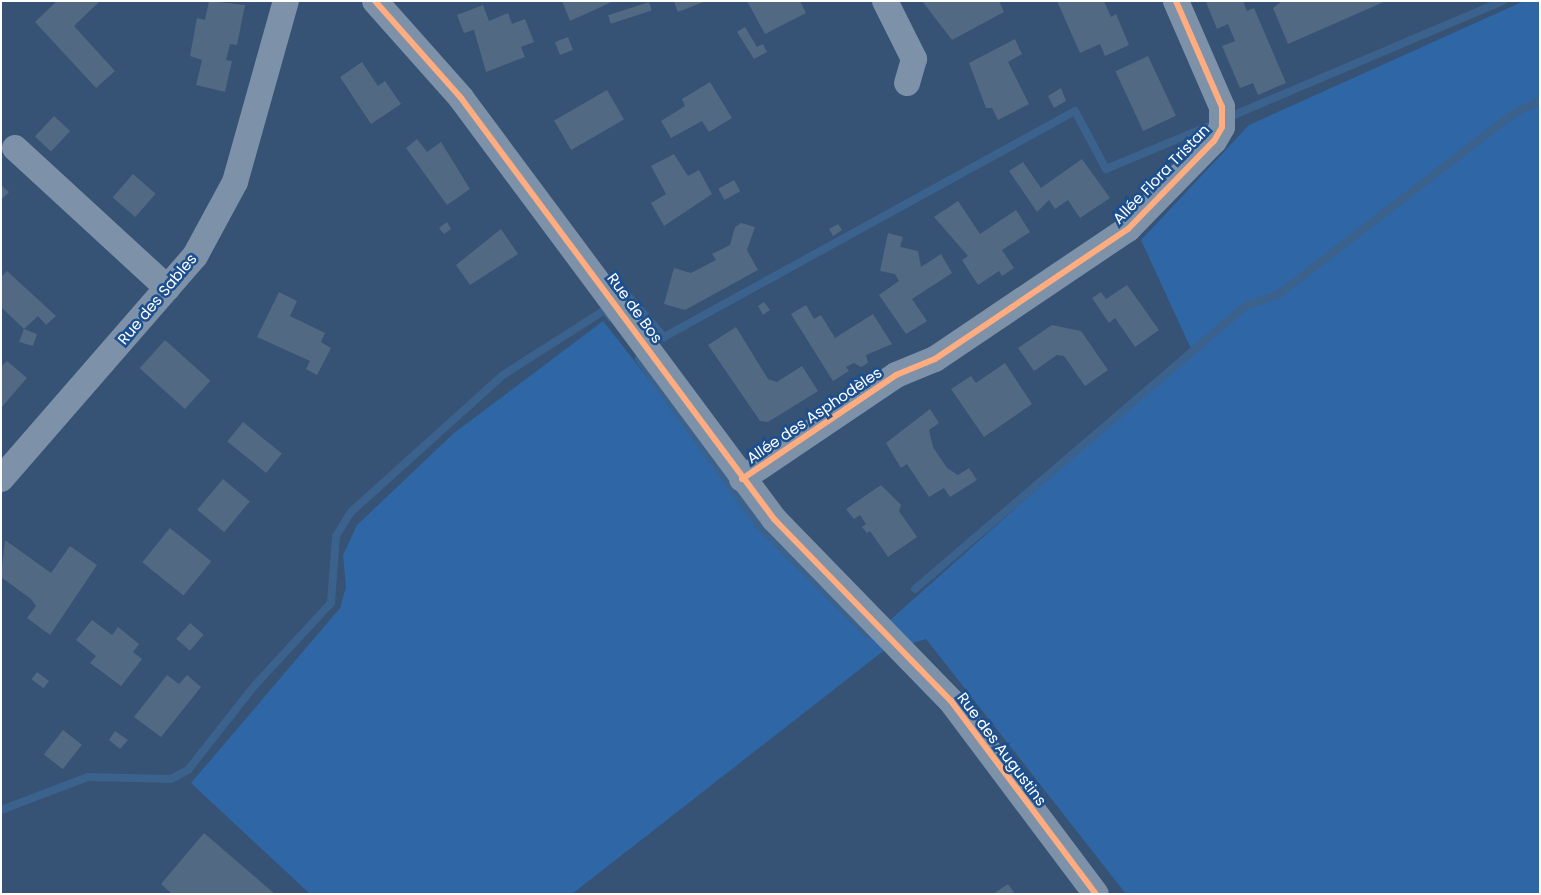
<!DOCTYPE html>
<meta charset="utf-8">
<style>
body{margin:0}
#map{position:relative;width:1541px;height:895px;overflow:hidden;background:#365274;font-family:Poppins,sans-serif}
div>[style]{position:absolute}
[style*='--x']{left:calc(var(--x)*1px);top:calc(var(--y)*1px);width:calc(var(--w)*1px);rotate:calc(var(--a)*1deg)}
.green>*{inset:0;background:#2f66a5}
.stream>*{height:8px;margin:-4px;padding:0 4px;transform-origin:4px;border-radius:4px;background:#3b618d}
.building>*{inset:0;background:#526984;transform-origin:0 0}
.minor>*{height:26px;margin:-13px;padding:0 13px;transform-origin:13px;border-radius:13px;background:#7d92a8}
.cycleway>*{height:6px;margin:-3px;padding:0 3px;transform-origin:3px;border-radius:3px;background:#ffac80}
span{translate:-50% -50%;white-space:nowrap;text-align:center;line-height:1.15;-webkit-text-stroke:5px #1b4f8f;paint-order:stroke}
.street-label{font-size:15px;color:#fff}
.frame{position:absolute;inset:0;border:2px solid #fff;pointer-events:none}
</style>
<div id="map">
<div class="green">
<i style="clip-path:polygon(1524px 1px,1540px 1px,1540px 894px,1126px 894px,926px 639px,882px 652px,572px 894px,310px 894px,191px 783px,340px 608px,346px 587px,343px 555px,357px 525px,454px 433px,603px 321px,765px 527px,871px 637px,1192px 351px,1141px 240px,1249px 125px)"></i>
</div>
<div class="stream">
<i style="--x:1227;--y:118;--w:300;--a:-23"></i>
<i style="--x:628;--y:296;--w:55;--a:48.7"></i>
<i style="--x:664;--y:337;--w:469;--a:-28.8"></i>
<i style="--x:1075;--y:111;--w:66;--a:61.9"></i>
<i style="--x:1106;--y:169;--w:119;--a:-22.7"></i>
<i style="--x:639;--y:359;--w:206;--a:54.1"></i>
<i style="--x:760;--y:526;--w:153;--a:45"></i>
<i style="--x:915;--y:589;--w:435;--a:-40.6"></i>
<i style="--x:1245;--y:306;--w:36;--a:-19"></i>
<i style="--x:1279;--y:294;--w:295;--a:-37.6"></i>
<i style="--x:1513;--y:114;--w:30;--a:-26"></i>
<i style="--x:1;--y:810;--w:93;--a:-20.8"></i>
<i style="--x:88;--y:777;--w:83;--a:1.4"></i>
<i style="--x:171;--y:779;--w:19;--a:-28"></i>
<i style="--x:188;--y:770;--w:108;--a:-51.8"></i>
<i style="--x:255;--y:685;--w:112;--a:-47.2"></i>
<i style="--x:331;--y:603;--w:67;--a:-85.7"></i>
<i style="--x:336;--y:536;--w:28;--a:-58"></i>
<i style="--x:351;--y:512;--w:205;--a:-42"></i>
<i style="--x:503;--y:375;--w:121;--a:-32.5"></i>
<i style="--x:605;--y:310;--w:9;--a:54"></i>
</div>
<div class="building">
<i style="clip-path:polygon(57px 1px,100px 1px,74px 26px,115px 71px,96px 88px,35px 22px)"></i>
<i style="clip-path:polygon(209px 1px,245px 5px,237px 45px,230px 44px,226px 60px,232px 61px,225px 92px,196px 85px,202px 60px,190px 56px,197px 18px,205px 20px)"></i>
<i style="clip-path:polygon(562px 1px,614px 1px,570px 21px)"></i>
<i style="clip-path:polygon(706px 1px,678px 12px,674px 2px,676px 1px)"></i>
<i style="clip-path:polygon(747px 1px,800px 1px,806px 13px,765px 34px)"></i>
<i style="clip-path:polygon(922px 1px,999px 1px,1004px 12px,952px 40px)"></i>
<i style="clip-path:polygon(1057px 1px,1104px 1px,1111px 17px,1116px 14px,1129px 45px,1105px 56px,1100px 44px,1080px 53px)"></i>
<i style="clip-path:polygon(1243px 1px,1247px 11px,1254px 8px,1286px 83px,1258px 95px,1253px 83px,1240px 88px,1222px 46px,1235px 41px,1228px 24px,1217px 29px,1206px 2px)"></i>
<i style="clip-path:polygon(1282px 1px,1386px 1px,1288px 44px,1273px 8px)"></i>
<i style="left:649px;top:2px;width:9px;height:43px;rotate:72deg"></i>
<i style="clip-path:polygon(483px 5px,489px 21px,508px 13px,512px 24px,525px 19px,534px 42px,521px 47px,525px 57px,486px 72px,474px 30px,464px 33px,457px 15px)"></i>
<i style="clip-path:polygon(745px 27px,757px 47px,763px 44px,767px 52px,754px 59px,737px 32px)"></i>
<i style="left:568px;top:37px;width:14px;height:14px;rotate:69deg"></i>
<i style="clip-path:polygon(1015px 39px,1022px 54px,1008px 62px,1029px 104px,998px 120px,992px 108px,986px 108px,969px 63px)"></i>
<i style="left:1148px;top:56px;width:66px;height:36px;rotate:65deg"></i>
<i style="clip-path:polygon(362px 62px,378px 86px,385px 81px,401px 104px,371px 124px,340px 77px)"></i>
<i style="clip-path:polygon(710px 82px,732px 118px,709px 132px,702px 121px,671px 138px,661px 121px,685px 106px,682px 99px)"></i>
<i style="clip-path:polygon(1061px 88px,1066px 101px,1054px 108px,1048px 96px)"></i>
<i style="left:607px;top:90px;width:34px;height:61px;rotate:60deg"></i>
<i style="left:54px;top:116px;width:22px;height:28px;rotate:43deg"></i>
<i style="clip-path:polygon(417px 139px,427px 152px,441px 142px,470px 189px,447px 205px,406px 148px)"></i>
<i style="clip-path:polygon(674px 154px,688px 176px,699px 170px,712px 194px,664px 226px,651px 203px,666px 194px,651px 166px)"></i>
<i style="clip-path:polygon(1082px 159px,1110px 198px,1080px 218px,1068px 200px,1055px 209px,1049px 200px,1037px 212px,1009px 171px,1023px 162px,1041px 188px)"></i>
<i style="left:133px;top:174px;width:30px;height:31px;rotate:41deg"></i>
<i style="left:734px;top:180px;width:13px;height:18px;rotate:61deg"></i>
<i style="clip-path:polygon(1px 185px,9px 192px,1px 200px)"></i>
<i style="clip-path:polygon(958px 201px,980px 234px,1016px 210px,1030px 232px,1002px 250px,1014px 268px,1002px 276px,999px 271px,978px 285px,962px 260px,968px 256px,934px 217px)"></i>
<i style="clip-path:polygon(447px 222px,451px 229px,444px 234px,439px 228px)"></i>
<i style="clip-path:polygon(741px 223px,755px 227px,747px 250px,758px 270px,685px 310px,664px 304px,674px 268px,691px 273px,716px 260px,712px 254px,730px 245px,735px 227px)"></i>
<i style="clip-path:polygon(838px 224px,842px 230px,833px 236px,829px 229px)"></i>
<i style="clip-path:polygon(501px 229px,518px 254px,470px 285px,456px 265px)"></i>
<i style="clip-path:polygon(888px 233px,903px 237px,900px 247px,918px 251px,921px 267px,941px 254px,952px 273px,912px 299px,927px 321px,906px 334px,879px 295px,899px 281px,895px 274px,880px 271px)"></i>
<i style="clip-path:polygon(7px 271px,56px 316px,46px 325px,38px 316px,24px 329px,37px 334px,33px 346px,19px 342px,24px 329px,1px 307px,1px 277px)"></i>
<i style="clip-path:polygon(1127px 285px,1159px 330px,1135px 347px,1115px 318px,1109px 323px,1092px 298px,1101px 292px,1106px 299px)"></i>
<i style="clip-path:polygon(279px 292px,297px 301px,290px 316px,325px 333px,321px 342px,331px 348px,317px 375px,306px 369px,310px 361px,257px 337px)"></i>
<i style="clip-path:polygon(764px 302px,770px 310px,763px 315px,758px 306px)"></i>
<i style="clip-path:polygon(806px 305px,814px 319px,821px 315px,835px 338px,873px 314px,892px 344px,866px 355px,868px 363px,861px 367px,854px 363px,846px 367px,849px 371px,833px 381px,791px 314px)"></i>
<i style="clip-path:polygon(1052px 325px,1081px 331px,1108px 370px,1085px 386px,1064px 356px,1057px 355px,1034px 371px,1018px 348px)"></i>
<i style="clip-path:polygon(736px 327px,768px 379px,777px 382px,802px 366px,818px 391px,768px 422px,760px 421px,708px 345px)"></i>
<i style="left:165px;top:340px;width:61px;height:38px;rotate:42deg"></i>
<i style="clip-path:polygon(7px 361px,27px 378px,1px 408px,1px 367px)"></i>
<i style="clip-path:polygon(1005px 363px,1032px 404px,984px 437px,951px 389px,971px 376px,976px 383px)"></i>
<i style="clip-path:polygon(930px 409px,939px 423px,929px 430px,933px 447px,947px 468px,958px 475px,969px 468px,977px 480px,950px 497px,944px 488px,929px 497px,907px 464px,901px 468px,886px 443px)"></i>
<i style="left:243px;top:422px;width:50px;height:25px;rotate:39deg"></i>
<i style="left:223px;top:479px;width:35px;height:40px;rotate:40deg"></i>
<i style="clip-path:polygon(881px 485px,901px 505px,899px 511px,917px 537px,888px 557px,870px 531px,867px 533px,862px 527px,866px 524px,860px 515px,854px 519px,846px 509px)"></i>
<i style="left:170px;top:528px;width:53px;height:44px;rotate:39deg"></i>
<i style="clip-path:polygon(5px 540px,51px 573px,70px 546px,97px 565px,50px 635px,27px 618px,36px 606px,31px 599px,1px 577px)"></i>
<i style="clip-path:polygon(92px 620px,112px 635px,118px 627px,139px 644px,133px 652px,142px 659px,121px 686px,90px 663px,96px 656px,76px 640px)"></i>
<i style="left:190px;top:623px;width:18px;height:21px;rotate:41deg"></i>
<i style="left:37px;top:672px;width:15px;height:9px;rotate:37deg"></i>
<i style="clip-path:polygon(167px 675px,179px 684px,187px 675px,201px 687px,161px 737px,134px 717px)"></i>
<i style="left:63px;top:730px;width:24px;height:31px;rotate:38deg"></i>
<i style="clip-path:polygon(115px 731px,128px 740px,120px 749px,109px 740px)"></i>
<i style="clip-path:polygon(204px 833px,275px 894px,172px 894px,161px 884px)"></i>
<i style="clip-path:polygon(1008px 884px,1015px 894px,993px 894px)"></i>
</div>
<div class="minor">
<i style="--x:375;--y:1;--w:130;--a:48.4"></i>
<i style="--x:461;--y:98;--w:525;--a:53.37"></i>
<i style="--x:774;--y:519;--w:254;--a:45.8"></i>
<i style="--x:951;--y:701;--w:241;--a:53.1"></i>
<i style="--x:885;--y:1;--w:65;--a:63.4"></i>
<i style="--x:914;--y:59;--w:25;--a:106"></i>
<i style="--x:15;--y:148;--w:207;--a:42.6"></i>
<i style="--x:1;--y:479;--w:296;--a:-49"></i>
<i style="--x:195;--y:256;--w:84;--a:-61.6"></i>
<i style="--x:235;--y:182;--w:188;--a:-74.3"></i>
<i style="--x:742;--y:479;--w:186;--a:-34"></i>
<i style="--x:896;--y:375;--w:42;--a:-22.3"></i>
<i style="--x:935;--y:359;--w:233;--a:-34"></i>
<i style="--x:1128;--y:229;--w:123;--a:-45.7"></i>
<i style="--x:1214;--y:141;--w:16;--a:-60"></i>
<i style="--x:1222;--y:127;--w:20;--a:-90"></i>
<i style="--x:1222;--y:107;--w:116;--a:-113.5"></i>
</div>
<div class="cycleway">
<i style="--x:375;--y:1;--w:130;--a:48.4"></i>
<i style="--x:461;--y:98;--w:525;--a:53.37"></i>
<i style="--x:774;--y:519;--w:254;--a:45.8"></i>
<i style="--x:951;--y:701;--w:241;--a:53.1"></i>
<i style="--x:742;--y:479;--w:186;--a:-34"></i>
<i style="--x:896;--y:375;--w:42;--a:-22.3"></i>
<i style="--x:935;--y:359;--w:233;--a:-34"></i>
<i style="--x:1128;--y:229;--w:123;--a:-45.7"></i>
<i style="--x:1214;--y:141;--w:16;--a:-60"></i>
<i style="--x:1222;--y:127;--w:20;--a:-90"></i>
<i style="--x:1222;--y:107;--w:116;--a:-113.5"></i>
</div>
<div class="street-label">
<span style="left:1161px;top:174px;rotate:-46deg">Allée Flora Tristan</span>
<span style="left:157px;top:299px;rotate:-50deg">Rue des Sables</span>
<span style="left:635px;top:308px;rotate:54deg">Rue de Bos</span>
<span style="left:814px;top:415px;rotate:-34deg">Allée des Asphodèles</span>
<span style="left:1002px;top:749px;rotate:53deg">Rue des Augustins</span>
</div>
<div class="frame"></div>
</div>
